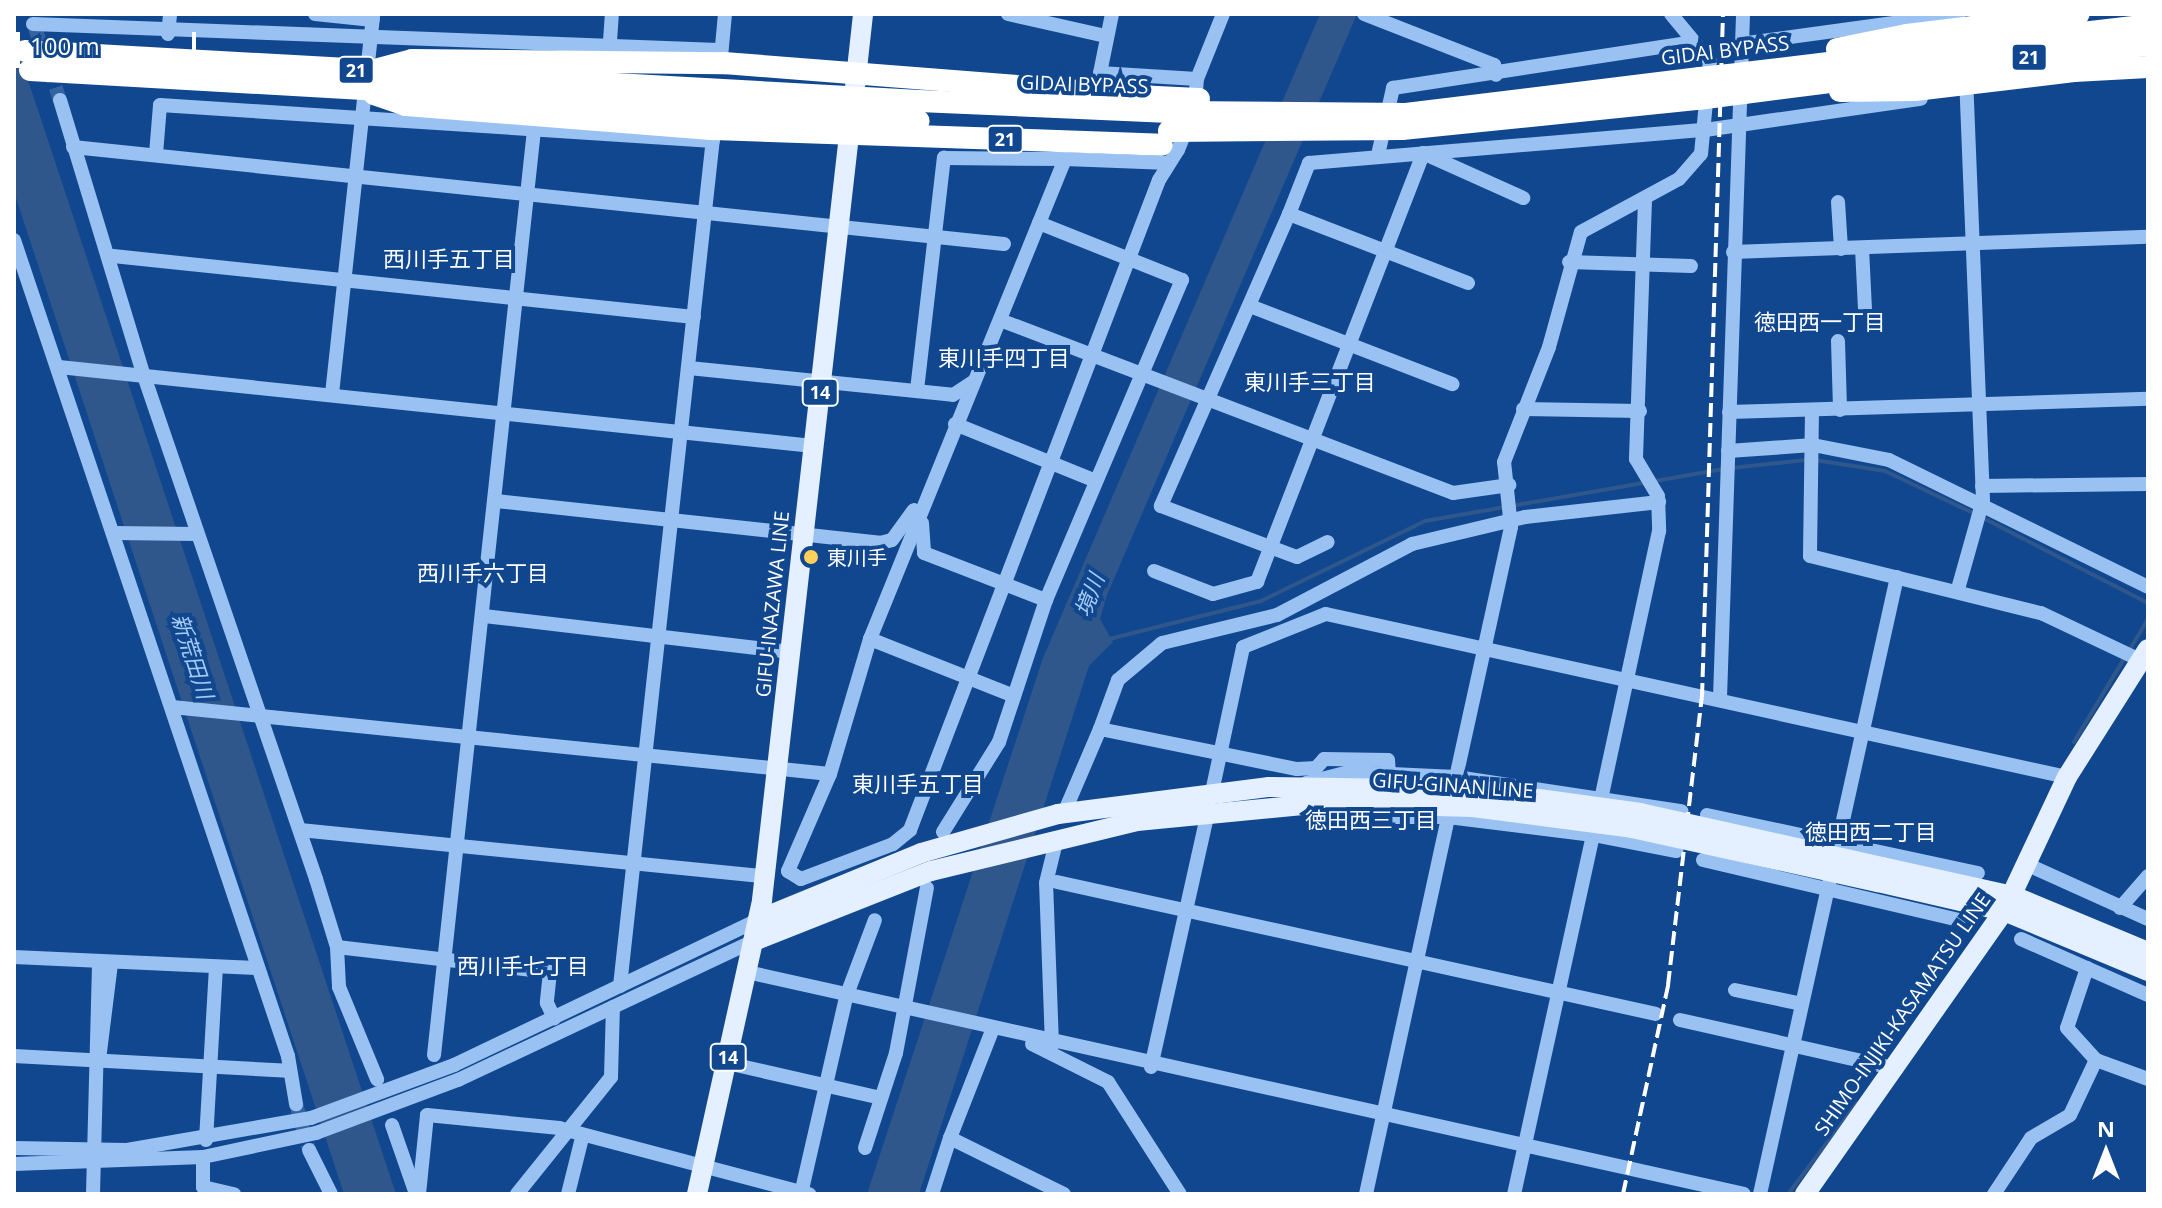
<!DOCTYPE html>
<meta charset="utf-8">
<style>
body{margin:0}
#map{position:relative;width:2162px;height:1208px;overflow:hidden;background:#10478e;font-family:"Open Sans","Noto Sans JP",sans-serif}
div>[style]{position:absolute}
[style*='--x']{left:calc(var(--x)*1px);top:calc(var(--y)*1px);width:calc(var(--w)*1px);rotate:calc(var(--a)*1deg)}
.water>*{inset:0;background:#2f578c}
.stream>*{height:4px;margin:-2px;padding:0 2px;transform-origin:2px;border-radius:2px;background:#2f578c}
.minor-tunnel>*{height:14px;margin-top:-7px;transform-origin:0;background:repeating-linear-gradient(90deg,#34639f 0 14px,transparent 0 21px)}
.minor>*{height:14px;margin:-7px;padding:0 7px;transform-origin:7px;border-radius:7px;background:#99c1f2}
.major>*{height:20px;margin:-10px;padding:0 10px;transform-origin:10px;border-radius:10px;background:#e4efff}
.highway>*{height:22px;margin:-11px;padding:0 11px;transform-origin:11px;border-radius:11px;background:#fff}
.rail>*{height:4px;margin-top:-2px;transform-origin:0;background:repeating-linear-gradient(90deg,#fff 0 14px,transparent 0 20px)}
.major-bridge>*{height:20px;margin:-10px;padding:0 10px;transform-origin:10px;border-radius:10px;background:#e4efff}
.highway-bridge>*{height:22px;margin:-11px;padding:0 11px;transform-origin:11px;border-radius:11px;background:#fff}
.dots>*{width:22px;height:22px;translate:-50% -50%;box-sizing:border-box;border:4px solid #10478e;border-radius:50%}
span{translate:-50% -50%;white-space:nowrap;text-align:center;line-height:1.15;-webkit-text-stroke:8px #10478e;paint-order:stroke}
.shield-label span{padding:2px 6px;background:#10478e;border:2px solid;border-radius:6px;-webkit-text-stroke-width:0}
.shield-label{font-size:18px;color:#fff;font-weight:700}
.street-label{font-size:20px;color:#fff}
.poi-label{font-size:20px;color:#fff}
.left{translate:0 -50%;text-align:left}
.neighbourhood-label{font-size:22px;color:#fff}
.water-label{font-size:22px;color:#a5cbf9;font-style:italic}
.frame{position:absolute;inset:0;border:16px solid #fff;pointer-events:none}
.north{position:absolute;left:2066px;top:1112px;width:80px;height:80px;-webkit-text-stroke:6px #10478e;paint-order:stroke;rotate:0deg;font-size:22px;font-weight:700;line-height:32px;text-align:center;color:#fff}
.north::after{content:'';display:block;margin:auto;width:28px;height:36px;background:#fff;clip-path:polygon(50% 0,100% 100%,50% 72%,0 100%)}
.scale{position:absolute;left:16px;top:32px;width:180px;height:36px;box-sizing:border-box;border:4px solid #fff;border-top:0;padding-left:10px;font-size:24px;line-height:28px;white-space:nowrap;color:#fff;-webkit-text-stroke:6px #10478e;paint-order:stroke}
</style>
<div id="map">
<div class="water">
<i style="clip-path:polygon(1320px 14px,1357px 14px,1107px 595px,1100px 619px,1113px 642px,1089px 666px,919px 1194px,867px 1194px,1043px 658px)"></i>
<i style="clip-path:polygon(14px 39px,41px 119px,396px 1194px,344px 1194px,14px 192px)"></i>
</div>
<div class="stream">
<i style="--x:1815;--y:460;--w:71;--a:8.9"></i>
<i style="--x:1885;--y:471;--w:100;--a:25.5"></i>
<i style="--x:1732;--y:468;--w:74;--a:-6.2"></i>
<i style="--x:1983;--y:518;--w:186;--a:27.3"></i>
<i style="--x:1109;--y:639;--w:157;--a:-14"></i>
<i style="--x:1261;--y:601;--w:182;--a:-26"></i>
<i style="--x:1425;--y:521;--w:303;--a:-9.9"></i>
<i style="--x:2130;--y:649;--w:33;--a:-59"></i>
<i style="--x:2074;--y:742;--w:99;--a:-59"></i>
<i style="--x:1788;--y:1194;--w:114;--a:-52.8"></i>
</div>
<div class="minor-tunnel">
<i style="--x:35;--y:28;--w:76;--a:70.9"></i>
<i style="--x:296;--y:1104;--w:48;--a:74.2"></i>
</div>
<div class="minor">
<i style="--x:315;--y:14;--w:58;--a:5.9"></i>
<i style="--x:1008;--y:14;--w:100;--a:12.7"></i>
<i style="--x:1112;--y:14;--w:60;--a:101.5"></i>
<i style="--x:1100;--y:73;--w:97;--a:3.5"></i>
<i style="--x:1364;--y:14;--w:140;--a:21.4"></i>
<i style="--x:1494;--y:65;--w:10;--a:79"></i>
<i style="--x:33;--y:24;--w:686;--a:2.17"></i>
<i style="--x:168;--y:34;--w:20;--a:-84"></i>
<i style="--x:610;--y:41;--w:27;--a:-86"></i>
<i style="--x:1740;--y:44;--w:221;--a:-7.8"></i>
<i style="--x:721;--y:57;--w:43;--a:-84.7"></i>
<i style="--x:60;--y:100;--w:285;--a:73.1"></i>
<i style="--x:143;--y:373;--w:535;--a:71.12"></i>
<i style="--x:316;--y:879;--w:71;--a:72.8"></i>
<i style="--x:337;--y:947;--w:40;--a:87.1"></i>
<i style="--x:339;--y:987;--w:100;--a:67.6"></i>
<i style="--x:1195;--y:106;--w:27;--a:-86"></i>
<i style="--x:1197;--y:79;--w:70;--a:-68.2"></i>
<i style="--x:73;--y:147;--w:936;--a:5.95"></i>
<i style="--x:156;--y:154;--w:49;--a:-85.3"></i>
<i style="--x:160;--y:105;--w:554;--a:3.72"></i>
<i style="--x:1378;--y:155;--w:69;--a:-77.4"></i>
<i style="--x:1393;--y:88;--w:305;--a:-8.7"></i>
<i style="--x:1169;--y:163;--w:104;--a:-177.8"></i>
<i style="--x:1065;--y:159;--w:518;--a:112.11"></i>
<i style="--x:870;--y:639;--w:141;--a:106.5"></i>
<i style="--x:830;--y:774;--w:106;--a:113.4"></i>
<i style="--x:788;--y:871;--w:15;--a:32"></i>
<i style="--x:801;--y:879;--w:98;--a:-20.8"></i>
<i style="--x:893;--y:844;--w:22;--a:-39"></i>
<i style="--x:910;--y:830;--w:696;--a:-69.04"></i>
<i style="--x:1159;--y:180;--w:36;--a:-58"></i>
<i style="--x:1178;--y:150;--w:27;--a:-68"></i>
<i style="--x:1645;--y:200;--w:259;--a:92"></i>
<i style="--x:1636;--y:459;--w:43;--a:59.3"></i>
<i style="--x:1658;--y:496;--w:35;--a:88"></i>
<i style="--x:1659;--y:531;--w:311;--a:102.2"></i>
<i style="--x:1593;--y:835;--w:85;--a:10.9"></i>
<i style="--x:1838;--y:202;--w:47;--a:86.3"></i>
<i style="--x:1289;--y:214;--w:319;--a:113.7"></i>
<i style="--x:1161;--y:506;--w:145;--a:20.6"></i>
<i style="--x:1297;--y:557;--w:34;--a:-26"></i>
<i style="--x:14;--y:240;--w:861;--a:71.44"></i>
<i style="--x:288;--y:1056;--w:49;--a:80.5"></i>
<i style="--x:1862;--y:248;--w:61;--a:87.2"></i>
<i style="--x:1733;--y:252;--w:415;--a:-2.1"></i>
<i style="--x:113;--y:256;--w:584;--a:5.99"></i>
<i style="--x:1569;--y:262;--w:122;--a:1.9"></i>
<i style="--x:1468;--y:283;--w:192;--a:-158.9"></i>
<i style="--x:1289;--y:214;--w:55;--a:-68.6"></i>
<i style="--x:1309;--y:163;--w:397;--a:-4.8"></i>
<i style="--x:1705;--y:130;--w:218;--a:-8.2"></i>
<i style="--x:1250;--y:306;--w:217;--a:21.1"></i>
<i style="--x:1000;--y:320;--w:485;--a:20.9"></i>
<i style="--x:1453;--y:493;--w:57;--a:-8.1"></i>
<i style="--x:1838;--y:341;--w:69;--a:88.3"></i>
<i style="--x:59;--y:367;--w:758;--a:5.98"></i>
<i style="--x:689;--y:368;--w:265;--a:5.8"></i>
<i style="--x:953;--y:395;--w:24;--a:-33"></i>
<i style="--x:917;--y:390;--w:234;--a:-83.4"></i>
<i style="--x:944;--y:158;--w:121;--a:0.5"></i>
<i style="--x:332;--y:394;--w:382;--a:-83.8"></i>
<i style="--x:1523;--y:409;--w:117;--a:1"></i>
<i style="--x:1812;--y:411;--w:145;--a:90.8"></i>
<i style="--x:1810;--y:556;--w:238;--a:13.9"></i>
<i style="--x:2041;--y:613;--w:112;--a:25.4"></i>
<i style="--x:1729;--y:412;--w:419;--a:-1.8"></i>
<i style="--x:955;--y:424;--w:152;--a:22"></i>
<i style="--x:1728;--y:451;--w:85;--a:-4"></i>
<i style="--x:1813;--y:445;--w:77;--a:11.2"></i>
<i style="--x:1889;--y:460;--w:288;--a:26.1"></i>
<i style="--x:1982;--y:486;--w:166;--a:-0.7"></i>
<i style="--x:496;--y:501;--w:386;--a:6.2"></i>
<i style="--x:880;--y:543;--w:12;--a:-14"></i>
<i style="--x:892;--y:540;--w:37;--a:-54"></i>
<i style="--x:922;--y:523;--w:30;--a:86"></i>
<i style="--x:924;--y:553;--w:131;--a:21.1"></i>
<i style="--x:114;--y:533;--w:82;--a:0.7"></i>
<i style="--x:1154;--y:571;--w:63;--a:21.3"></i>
<i style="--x:1213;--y:594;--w:46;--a:-15.3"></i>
<i style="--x:1257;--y:582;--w:460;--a:-68.8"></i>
<i style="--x:1423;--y:153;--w:110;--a:24.2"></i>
<i style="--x:1958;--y:589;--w:92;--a:-74.3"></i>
<i style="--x:1983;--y:500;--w:422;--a:-92.3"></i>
<i style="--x:484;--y:616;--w:309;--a:6.7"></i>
<i style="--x:870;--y:639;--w:155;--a:21.6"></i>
<i style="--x:1720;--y:698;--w:684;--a:-88.07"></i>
<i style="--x:172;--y:707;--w:661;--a:5.81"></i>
<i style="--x:1100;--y:729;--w:52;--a:-69.8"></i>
<i style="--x:1118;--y:680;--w:57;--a:-40.1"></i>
<i style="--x:1162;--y:643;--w:118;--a:-13.7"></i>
<i style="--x:1277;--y:615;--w:153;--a:-27.7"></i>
<i style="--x:1412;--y:544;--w:116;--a:-13.4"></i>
<i style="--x:1525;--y:517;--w:135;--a:-6.4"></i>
<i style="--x:1455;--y:782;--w:261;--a:-77.6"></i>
<i style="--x:1511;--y:527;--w:65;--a:-96.1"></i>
<i style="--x:1504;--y:462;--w:123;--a:-68.6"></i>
<i style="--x:1549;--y:347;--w:119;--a:-74.5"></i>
<i style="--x:1581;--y:232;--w:111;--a:-28.4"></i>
<i style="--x:1679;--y:179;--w:33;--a:-49"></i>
<i style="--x:1701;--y:154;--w:93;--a:-84.5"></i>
<i style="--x:1710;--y:61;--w:61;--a:-129.7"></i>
<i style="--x:1306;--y:783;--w:44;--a:-14.3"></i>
<i style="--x:1349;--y:772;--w:107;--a:2.7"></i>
<i style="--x:1456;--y:777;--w:228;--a:8.6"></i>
<i style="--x:1212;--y:792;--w:148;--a:-77.9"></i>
<i style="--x:1243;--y:647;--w:89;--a:-21.7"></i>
<i style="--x:1326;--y:614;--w:759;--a:12.41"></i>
<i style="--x:1323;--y:803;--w:18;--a:52"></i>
<i style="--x:1334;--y:817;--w:114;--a:0"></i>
<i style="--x:1448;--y:817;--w:146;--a:7.1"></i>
<i style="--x:1593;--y:835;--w:368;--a:102.4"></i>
<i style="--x:1064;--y:813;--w:91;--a:-66.8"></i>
<i style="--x:1100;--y:729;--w:201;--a:11.5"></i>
<i style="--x:1297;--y:769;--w:19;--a:-3"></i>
<i style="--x:1316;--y:768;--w:12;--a:-48"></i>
<i style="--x:1324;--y:759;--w:64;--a:0.9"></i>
<i style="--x:1388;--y:760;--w:14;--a:86"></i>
<i style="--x:1707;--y:815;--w:277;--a:12.1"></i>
<i style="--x:300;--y:830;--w:466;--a:5.7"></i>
<i style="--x:943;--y:832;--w:106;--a:-58.1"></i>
<i style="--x:999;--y:742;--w:150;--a:-71.7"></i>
<i style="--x:1046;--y:600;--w:348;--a:-67"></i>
<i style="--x:1182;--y:280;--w:154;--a:-158.3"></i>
<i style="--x:1703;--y:860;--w:263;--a:13.2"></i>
<i style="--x:2026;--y:864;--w:134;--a:24.3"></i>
<i style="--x:1057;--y:882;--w:613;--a:12.43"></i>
<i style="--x:2120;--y:908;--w:43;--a:-48.8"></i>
<i style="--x:2021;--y:939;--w:139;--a:23.8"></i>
<i style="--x:337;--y:947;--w:214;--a:6.7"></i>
<i style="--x:550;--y:972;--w:31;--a:96"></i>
<i style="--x:547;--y:1003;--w:17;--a:65"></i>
<i style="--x:14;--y:957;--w:243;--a:2.6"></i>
<i style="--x:2087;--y:968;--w:63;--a:108.4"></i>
<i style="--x:2067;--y:1028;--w:43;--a:47.8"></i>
<i style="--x:2096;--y:1060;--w:55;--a:20.1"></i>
<i style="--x:747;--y:972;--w:1021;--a:12.55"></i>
<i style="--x:620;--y:986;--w:862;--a:-83.74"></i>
<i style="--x:1735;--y:990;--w:68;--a:11.8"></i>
<i style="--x:1680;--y:1020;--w:222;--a:12.7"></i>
<i style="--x:1032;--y:1044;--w:85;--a:26.6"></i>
<i style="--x:1108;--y:1082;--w:133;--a:57.3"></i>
<i style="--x:1052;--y:1045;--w:162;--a:-92.1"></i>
<i style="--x:1046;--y:883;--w:46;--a:-76.3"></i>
<i style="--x:434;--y:1055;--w:939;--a:-83.83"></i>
<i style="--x:14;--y:1056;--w:274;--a:3.1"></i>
<i style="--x:99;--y:1060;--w:98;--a:-82.9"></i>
<i style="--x:727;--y:1063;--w:158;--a:12.8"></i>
<i style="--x:1151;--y:1067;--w:261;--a:-77.4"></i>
<i style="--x:392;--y:1125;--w:73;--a:70.8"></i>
<i style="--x:950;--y:1138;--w:115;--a:-68.6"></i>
<i style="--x:206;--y:1140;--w:172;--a:-86.7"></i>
<i style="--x:14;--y:1148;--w:113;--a:1"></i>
<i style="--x:127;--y:1150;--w:187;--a:-9.9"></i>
<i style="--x:311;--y:1118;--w:153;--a:-20.3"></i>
<i style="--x:454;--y:1065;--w:337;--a:-25.5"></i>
<i style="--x:865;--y:1148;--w:100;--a:-71.9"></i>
<i style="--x:896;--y:1053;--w:168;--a:-79.4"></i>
<i style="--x:309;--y:1150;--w:49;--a:63.4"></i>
<i style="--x:203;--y:1157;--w:30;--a:90"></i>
<i style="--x:203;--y:1187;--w:32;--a:13"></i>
<i style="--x:14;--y:1164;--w:189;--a:-2.1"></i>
<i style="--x:203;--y:1157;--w:116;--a:-12"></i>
<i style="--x:316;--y:1133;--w:152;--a:-20.5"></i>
<i style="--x:458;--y:1080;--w:327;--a:-25.2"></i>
<i style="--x:93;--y:1194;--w:232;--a:-88.5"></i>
<i style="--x:419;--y:1194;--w:79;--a:-84.2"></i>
<i style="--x:427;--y:1115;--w:133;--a:5.6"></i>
<i style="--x:559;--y:1128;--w:259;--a:14.8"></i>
<i style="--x:517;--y:1194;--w:150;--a:-51.2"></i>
<i style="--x:611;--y:1077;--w:70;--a:-88.4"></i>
<i style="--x:568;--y:1194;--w:58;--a:-76"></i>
<i style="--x:801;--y:1194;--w:202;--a:-77.1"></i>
<i style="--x:846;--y:997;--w:82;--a:-69.4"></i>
<i style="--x:932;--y:1194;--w:59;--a:-72.2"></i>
<i style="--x:950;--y:1138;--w:127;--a:26.2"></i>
<i style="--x:1366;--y:1194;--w:391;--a:-77.7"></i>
<i style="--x:1760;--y:1194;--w:632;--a:-77.48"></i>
<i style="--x:1994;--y:1194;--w:67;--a:-56.5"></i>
<i style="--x:2031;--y:1138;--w:45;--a:-30.5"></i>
<i style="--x:2070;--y:1115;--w:61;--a:-64.7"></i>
</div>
<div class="major">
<i style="--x:855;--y:87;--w:73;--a:-83.7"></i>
<i style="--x:1882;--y:867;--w:134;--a:12.5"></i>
<i style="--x:2013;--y:896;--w:146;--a:22.5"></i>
<i style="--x:1878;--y:882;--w:129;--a:13"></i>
<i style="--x:2004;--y:911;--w:156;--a:22.6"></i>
<i style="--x:758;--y:920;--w:176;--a:-22.3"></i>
<i style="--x:921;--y:853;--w:142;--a:-15.9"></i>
<i style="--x:1058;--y:814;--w:213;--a:-7.3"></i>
<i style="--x:1269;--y:787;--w:206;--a:0.8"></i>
<i style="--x:754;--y:941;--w:190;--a:-21.6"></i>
<i style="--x:931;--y:871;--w:212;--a:-13.6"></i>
<i style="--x:1137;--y:821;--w:187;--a:-5.5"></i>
<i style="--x:1323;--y:803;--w:150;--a:1.5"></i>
<i style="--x:697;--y:1194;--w:301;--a:-77.5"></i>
<i style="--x:762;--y:900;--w:787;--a:-83.51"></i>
<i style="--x:1805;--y:1194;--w:346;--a:-54.9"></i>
<i style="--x:2004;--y:911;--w:148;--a:-64.8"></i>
<i style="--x:2067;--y:777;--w:151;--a:-57.7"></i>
</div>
<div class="highway">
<i style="--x:1837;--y:49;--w:71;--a:-11.3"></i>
<i style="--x:379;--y:69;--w:34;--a:-15"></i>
<i style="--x:412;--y:60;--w:312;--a:0.6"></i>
<i style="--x:724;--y:63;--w:433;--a:4.5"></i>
<i style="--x:2074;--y:71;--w:74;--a:-3.1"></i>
<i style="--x:1745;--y:73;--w:167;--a:-6.9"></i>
<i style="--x:1840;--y:91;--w:75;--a:-0.8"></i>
<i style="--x:1744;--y:93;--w:168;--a:-7.2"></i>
<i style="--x:374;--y:94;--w:34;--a:19"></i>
<i style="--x:406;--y:105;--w:309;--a:4.5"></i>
<i style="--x:714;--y:129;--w:448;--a:2"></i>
<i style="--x:919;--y:101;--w:257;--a:2.5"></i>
<i style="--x:1406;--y:114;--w:296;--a:-7"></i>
<i style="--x:1402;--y:129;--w:298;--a:-5.8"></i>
</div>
<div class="rail">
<i style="--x:1623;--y:1194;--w:214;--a:-77.8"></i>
<i style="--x:1668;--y:985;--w:290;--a:-83.3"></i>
<i style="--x:1702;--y:697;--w:683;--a:-88.24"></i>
</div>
<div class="major-bridge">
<i style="--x:1475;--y:790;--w:167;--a:7.9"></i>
<i style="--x:1640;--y:813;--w:248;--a:12.6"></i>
<i style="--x:1473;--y:807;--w:160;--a:7.5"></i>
<i style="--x:1632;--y:828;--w:252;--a:12.4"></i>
</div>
<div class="highway-bridge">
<i style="--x:1907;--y:35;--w:173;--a:-7"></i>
<i style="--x:25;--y:51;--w:895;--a:3.2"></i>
<i style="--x:1911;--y:53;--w:239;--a:-6.7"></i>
<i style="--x:30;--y:70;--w:890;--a:3.28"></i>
<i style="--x:1911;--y:72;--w:239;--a:-6.5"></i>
<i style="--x:1700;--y:78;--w:45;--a:-6.3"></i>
<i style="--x:1915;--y:90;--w:160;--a:-6.8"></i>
<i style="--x:1156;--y:97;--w:43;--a:2.7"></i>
<i style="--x:1698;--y:99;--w:46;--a:-7.4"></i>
<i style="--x:1176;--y:112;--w:230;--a:0.5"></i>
<i style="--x:1169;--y:131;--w:233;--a:-0.5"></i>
</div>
<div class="dots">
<i style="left:811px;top:557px;background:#ffd05a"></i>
</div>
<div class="shield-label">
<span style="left:2029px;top:57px">21</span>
<span style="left:356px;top:70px">21</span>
<span style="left:1005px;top:139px">21</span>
<span style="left:820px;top:392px">14</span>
<span style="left:728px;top:1057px">14</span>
</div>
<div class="street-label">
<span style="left:1725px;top:50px;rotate:-7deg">GIDAI BYPASS</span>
<span style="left:1084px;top:84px;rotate:2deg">GIDAI BYPASS</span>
<span style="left:772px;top:604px;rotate:-84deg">GIFU-INAZAWA LINE</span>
<span style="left:1453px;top:785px;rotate:4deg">GIFU-GINAN LINE</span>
<span style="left:1902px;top:1014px;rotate:-55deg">SHIMO-INJIKI-KASAMATSU LINE</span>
</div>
<div class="poi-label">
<span class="left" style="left:827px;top:557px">東川手</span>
</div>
<div class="neighbourhood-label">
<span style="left:449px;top:259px">西川手五丁目</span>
<span style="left:1820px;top:322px">徳田西一丁目</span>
<span style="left:1004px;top:358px">東川手四丁目</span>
<span style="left:1310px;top:382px">東川手三丁目</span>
<span style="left:483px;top:573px">西川手六丁目</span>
<span style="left:918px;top:784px">東川手五丁目</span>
<span style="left:1371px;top:820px">徳田西三丁目</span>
<span style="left:1871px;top:832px">徳田西二丁目</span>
<span style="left:523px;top:966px">西川手七丁目</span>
</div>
<div class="water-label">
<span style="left:1089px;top:595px;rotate:-69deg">境川</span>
<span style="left:193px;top:656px;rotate:72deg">新荒田川</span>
</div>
<div class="frame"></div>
<div class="north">N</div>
<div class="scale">100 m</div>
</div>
